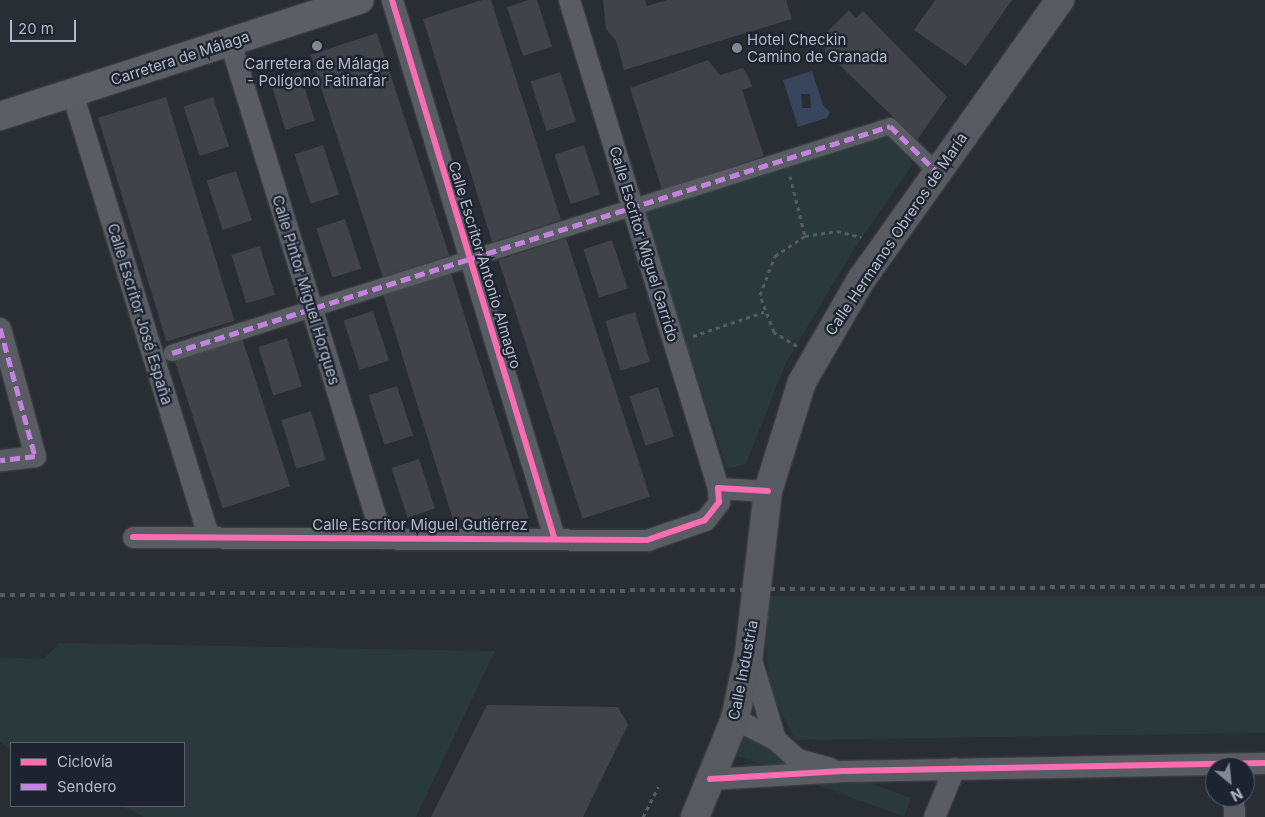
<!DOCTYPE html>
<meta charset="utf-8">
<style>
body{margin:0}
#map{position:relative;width:1265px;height:817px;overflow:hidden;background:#292d34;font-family:Inter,sans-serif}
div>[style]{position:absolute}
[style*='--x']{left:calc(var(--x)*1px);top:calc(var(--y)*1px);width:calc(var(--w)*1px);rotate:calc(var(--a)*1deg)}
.green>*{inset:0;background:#29393c;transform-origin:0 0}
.water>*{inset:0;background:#38465d}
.building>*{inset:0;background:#404349;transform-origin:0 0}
.path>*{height:3px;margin-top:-1.5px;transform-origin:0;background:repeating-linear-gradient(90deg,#575b60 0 4px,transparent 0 8px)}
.roads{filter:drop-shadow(0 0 1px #45484d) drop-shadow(0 0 1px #45484d)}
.pedestrian>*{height:16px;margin:-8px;padding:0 8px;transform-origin:8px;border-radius:8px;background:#595c63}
.minor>*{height:21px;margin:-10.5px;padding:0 10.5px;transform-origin:10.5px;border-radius:10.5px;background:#595c63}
.secondary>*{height:28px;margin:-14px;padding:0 14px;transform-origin:14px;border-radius:14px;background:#575b61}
.primary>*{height:28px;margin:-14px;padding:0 14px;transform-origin:14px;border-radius:14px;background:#5b5e65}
.rail>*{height:4px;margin-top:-2px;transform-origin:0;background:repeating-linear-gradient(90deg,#575b61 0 5px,transparent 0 10px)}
.quiet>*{height:5px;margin-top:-2.5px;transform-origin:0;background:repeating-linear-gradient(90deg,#c483df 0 10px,transparent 0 15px)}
.cycleway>*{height:6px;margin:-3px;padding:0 3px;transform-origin:3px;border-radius:3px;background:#f96db3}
.dots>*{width:14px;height:14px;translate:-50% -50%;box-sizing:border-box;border:2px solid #1d232f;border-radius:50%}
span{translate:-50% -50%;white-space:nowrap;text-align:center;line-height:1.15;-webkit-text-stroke:4.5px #1d232f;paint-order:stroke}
.poi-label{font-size:15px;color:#b3b9c6}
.left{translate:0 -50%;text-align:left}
.street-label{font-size:15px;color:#b3b9c6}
.legend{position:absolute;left:10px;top:742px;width:175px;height:65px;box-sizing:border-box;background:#1d232f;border:1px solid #595f6b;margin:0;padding:6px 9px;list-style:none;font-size:15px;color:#b3b9c6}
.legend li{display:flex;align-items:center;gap:10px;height:25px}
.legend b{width:25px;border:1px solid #595f6b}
.north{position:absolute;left:1205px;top:757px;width:50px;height:50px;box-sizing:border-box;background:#1d232f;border:1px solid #595f6b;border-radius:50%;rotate:152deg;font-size:14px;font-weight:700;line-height:20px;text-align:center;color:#b3b9c6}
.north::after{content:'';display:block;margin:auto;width:18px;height:22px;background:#838893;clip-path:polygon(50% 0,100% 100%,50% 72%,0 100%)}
.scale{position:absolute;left:10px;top:20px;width:66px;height:22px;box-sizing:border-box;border:2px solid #b3b9c6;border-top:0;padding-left:6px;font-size:15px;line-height:18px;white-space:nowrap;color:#b3b9c6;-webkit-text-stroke:4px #1d232f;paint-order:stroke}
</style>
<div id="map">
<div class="green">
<i style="clip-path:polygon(893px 134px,913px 164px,854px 249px,786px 363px,746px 464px,727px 469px,643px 213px)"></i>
<i style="clip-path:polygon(769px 596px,1265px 596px,1265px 733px,795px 740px,771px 692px,766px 650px)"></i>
<i style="clip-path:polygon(60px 643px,495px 651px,416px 817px,144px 817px,121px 806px,184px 806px,184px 743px,11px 743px,11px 750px,0 742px,0 657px,43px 659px)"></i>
<i style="left:911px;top:798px;width:20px;height:178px;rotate:110deg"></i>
</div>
<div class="water">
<i style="clip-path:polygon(evenodd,812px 71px,823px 105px,830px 112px,827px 118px,798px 127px,783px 80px,812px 71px,801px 94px,810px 94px,811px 108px,802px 108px,801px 94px)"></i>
</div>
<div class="building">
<i style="clip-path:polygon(482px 0,491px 0,561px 220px,492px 242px,423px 19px)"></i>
<i style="clip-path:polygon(528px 0,537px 0,552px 47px,523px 56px,507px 7px)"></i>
<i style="clip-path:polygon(603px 0,645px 0,647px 6px,667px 0,786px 0,792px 19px,624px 70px,616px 41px,606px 29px)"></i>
<i style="clip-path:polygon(935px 0,1012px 0,966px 66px,914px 30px)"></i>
<i style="clip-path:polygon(849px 10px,856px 18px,863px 11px,947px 97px,917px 140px,824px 50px,831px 43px,823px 36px)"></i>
<i style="left:377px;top:33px;width:234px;height:70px;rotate:72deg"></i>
<i style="clip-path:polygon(708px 60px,720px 75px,743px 68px,749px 78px,752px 87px,742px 90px,764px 156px,662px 190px,630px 88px)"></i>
<i style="left:300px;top:72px;width:51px;height:31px;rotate:73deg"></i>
<i style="left:560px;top:72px;width:52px;height:31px;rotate:72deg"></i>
<i style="left:166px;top:97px;width:234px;height:71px;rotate:73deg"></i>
<i style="left:213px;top:97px;width:52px;height:31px;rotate:72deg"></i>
<i style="left:323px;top:145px;width:52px;height:30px;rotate:72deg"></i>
<i style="left:584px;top:145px;width:52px;height:31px;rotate:72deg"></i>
<i style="left:236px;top:171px;width:52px;height:31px;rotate:72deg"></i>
<i style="left:345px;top:219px;width:52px;height:30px;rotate:72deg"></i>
<i style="left:566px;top:238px;width:272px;height:71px;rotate:72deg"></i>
<i style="left:612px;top:240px;width:51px;height:30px;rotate:72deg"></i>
<i style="left:260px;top:246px;width:51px;height:30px;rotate:73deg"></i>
<i style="clip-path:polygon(451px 273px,510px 459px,529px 519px,453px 520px,441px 481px,383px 294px)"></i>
<i style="left:373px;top:311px;width:52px;height:31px;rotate:72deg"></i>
<i style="left:635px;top:312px;width:52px;height:31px;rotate:73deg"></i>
<i style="left:242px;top:338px;width:156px;height:71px;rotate:72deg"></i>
<i style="left:287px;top:338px;width:51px;height:30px;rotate:73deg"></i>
<i style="left:397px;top:386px;width:52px;height:30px;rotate:72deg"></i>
<i style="left:658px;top:387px;width:52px;height:30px;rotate:72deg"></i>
<i style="left:311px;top:411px;width:51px;height:31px;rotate:73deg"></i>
<i style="left:419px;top:459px;width:52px;height:29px;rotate:72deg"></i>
<i style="clip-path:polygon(487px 705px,618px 707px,628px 725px,583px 817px,431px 817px)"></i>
</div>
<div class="path">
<i style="--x:790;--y:176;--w:62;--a:76"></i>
<i style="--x:693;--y:336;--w:75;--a:-18.7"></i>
<i style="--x:797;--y:346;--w:27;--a:-149"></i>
<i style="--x:774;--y:332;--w:40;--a:-111"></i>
<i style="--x:760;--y:295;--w:42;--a:-69"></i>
<i style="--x:775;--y:256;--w:36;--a:-34"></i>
<i style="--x:805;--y:236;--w:32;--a:-9"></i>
<i style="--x:837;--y:231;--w:25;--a:14"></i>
<i style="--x:643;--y:817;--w:34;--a:-63"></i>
</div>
<div class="roads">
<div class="pedestrian">
<i style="--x:172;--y:353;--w:753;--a:-17.54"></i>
<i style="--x:890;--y:126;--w:64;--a:44.4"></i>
</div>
<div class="minor">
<i style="--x:392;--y:0;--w:561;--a:73.21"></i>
<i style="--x:569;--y:0;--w:510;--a:73.02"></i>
<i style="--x:230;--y:42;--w:519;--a:72.96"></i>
<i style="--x:72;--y:93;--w:462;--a:72.9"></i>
<i style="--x:0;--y:328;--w:133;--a:74.7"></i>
<i style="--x:35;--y:456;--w:35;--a:173"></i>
<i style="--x:133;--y:537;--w:514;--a:0.33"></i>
<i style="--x:647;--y:540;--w:61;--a:-19"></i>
<i style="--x:705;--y:520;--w:23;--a:-52"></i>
<i style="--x:719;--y:502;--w:14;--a:-94"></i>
<i style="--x:718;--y:488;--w:50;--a:3.4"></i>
<i style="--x:749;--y:653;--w:90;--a:73.2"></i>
<i style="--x:735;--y:719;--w:45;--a:26.6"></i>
<i style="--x:775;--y:739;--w:30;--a:42"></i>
<i style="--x:797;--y:759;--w:34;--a:15"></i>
<i style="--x:710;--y:779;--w:133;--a:-3.4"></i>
<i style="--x:843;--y:771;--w:422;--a:-1.1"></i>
<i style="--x:1233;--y:797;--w:20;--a:87"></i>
<i style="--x:934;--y:817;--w:53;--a:-67.8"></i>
</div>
<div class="secondary">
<i style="--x:695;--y:817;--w:106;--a:-67.8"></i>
<i style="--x:735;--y:719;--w:67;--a:-78"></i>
<i style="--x:749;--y:653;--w:163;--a:-83.3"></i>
<i style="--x:768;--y:491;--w:114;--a:-72.7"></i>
<i style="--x:802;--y:382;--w:118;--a:-60"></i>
<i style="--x:861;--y:280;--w:344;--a:-54.6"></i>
</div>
<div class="primary">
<i style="--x:0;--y:116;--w:378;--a:-17.9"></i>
</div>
</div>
<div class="rail">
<i style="--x:0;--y:595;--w:1265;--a:-0.41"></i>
</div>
<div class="quiet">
<i style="--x:0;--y:328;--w:133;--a:74.7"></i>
<i style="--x:35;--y:456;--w:35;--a:173"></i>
<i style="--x:172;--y:353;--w:753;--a:-17.54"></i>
<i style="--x:890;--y:126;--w:64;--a:44.4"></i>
</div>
<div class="cycleway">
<i style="--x:392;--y:0;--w:561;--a:73.21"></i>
<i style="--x:133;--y:537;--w:514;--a:0.33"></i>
<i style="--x:647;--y:540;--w:61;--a:-19"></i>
<i style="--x:705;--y:520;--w:23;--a:-52"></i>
<i style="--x:719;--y:502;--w:14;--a:-94"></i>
<i style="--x:718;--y:488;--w:50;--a:3.4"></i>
<i style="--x:710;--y:779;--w:133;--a:-3.4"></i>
<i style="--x:843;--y:771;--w:422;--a:-1.1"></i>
</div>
<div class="dots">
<i style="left:317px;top:46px;background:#838893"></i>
<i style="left:737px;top:48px;background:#838893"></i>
</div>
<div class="poi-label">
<span class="left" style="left:747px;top:48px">Hotel Checkin<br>Camino de Granada</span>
<span style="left:317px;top:72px">Carretera de Málaga<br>- Polígono Fatinafar</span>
</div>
<div class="street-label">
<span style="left:180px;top:58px;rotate:-18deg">Carretera de Málaga</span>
<span style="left:896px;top:234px;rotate:-56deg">Calle Hermanos Obreros de María</span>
<span style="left:644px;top:244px;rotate:73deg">Calle Escritor Miguel Garrido</span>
<span style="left:485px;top:265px;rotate:73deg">Calle Escritor Antonio Almagro</span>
<span style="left:306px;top:290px;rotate:73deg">Calle Pintor Miguel Horques</span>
<span style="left:140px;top:314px;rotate:73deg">Calle Escritor José España</span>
<span style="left:420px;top:525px">Calle Escritor Miguel Gutiérrez</span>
<span style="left:743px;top:670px;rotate:-79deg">Calle Industria</span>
</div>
<ul class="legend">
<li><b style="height:6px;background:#f96db3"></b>Ciclovía</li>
<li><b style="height:6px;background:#c483df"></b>Sendero</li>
</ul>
<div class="north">N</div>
<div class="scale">20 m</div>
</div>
